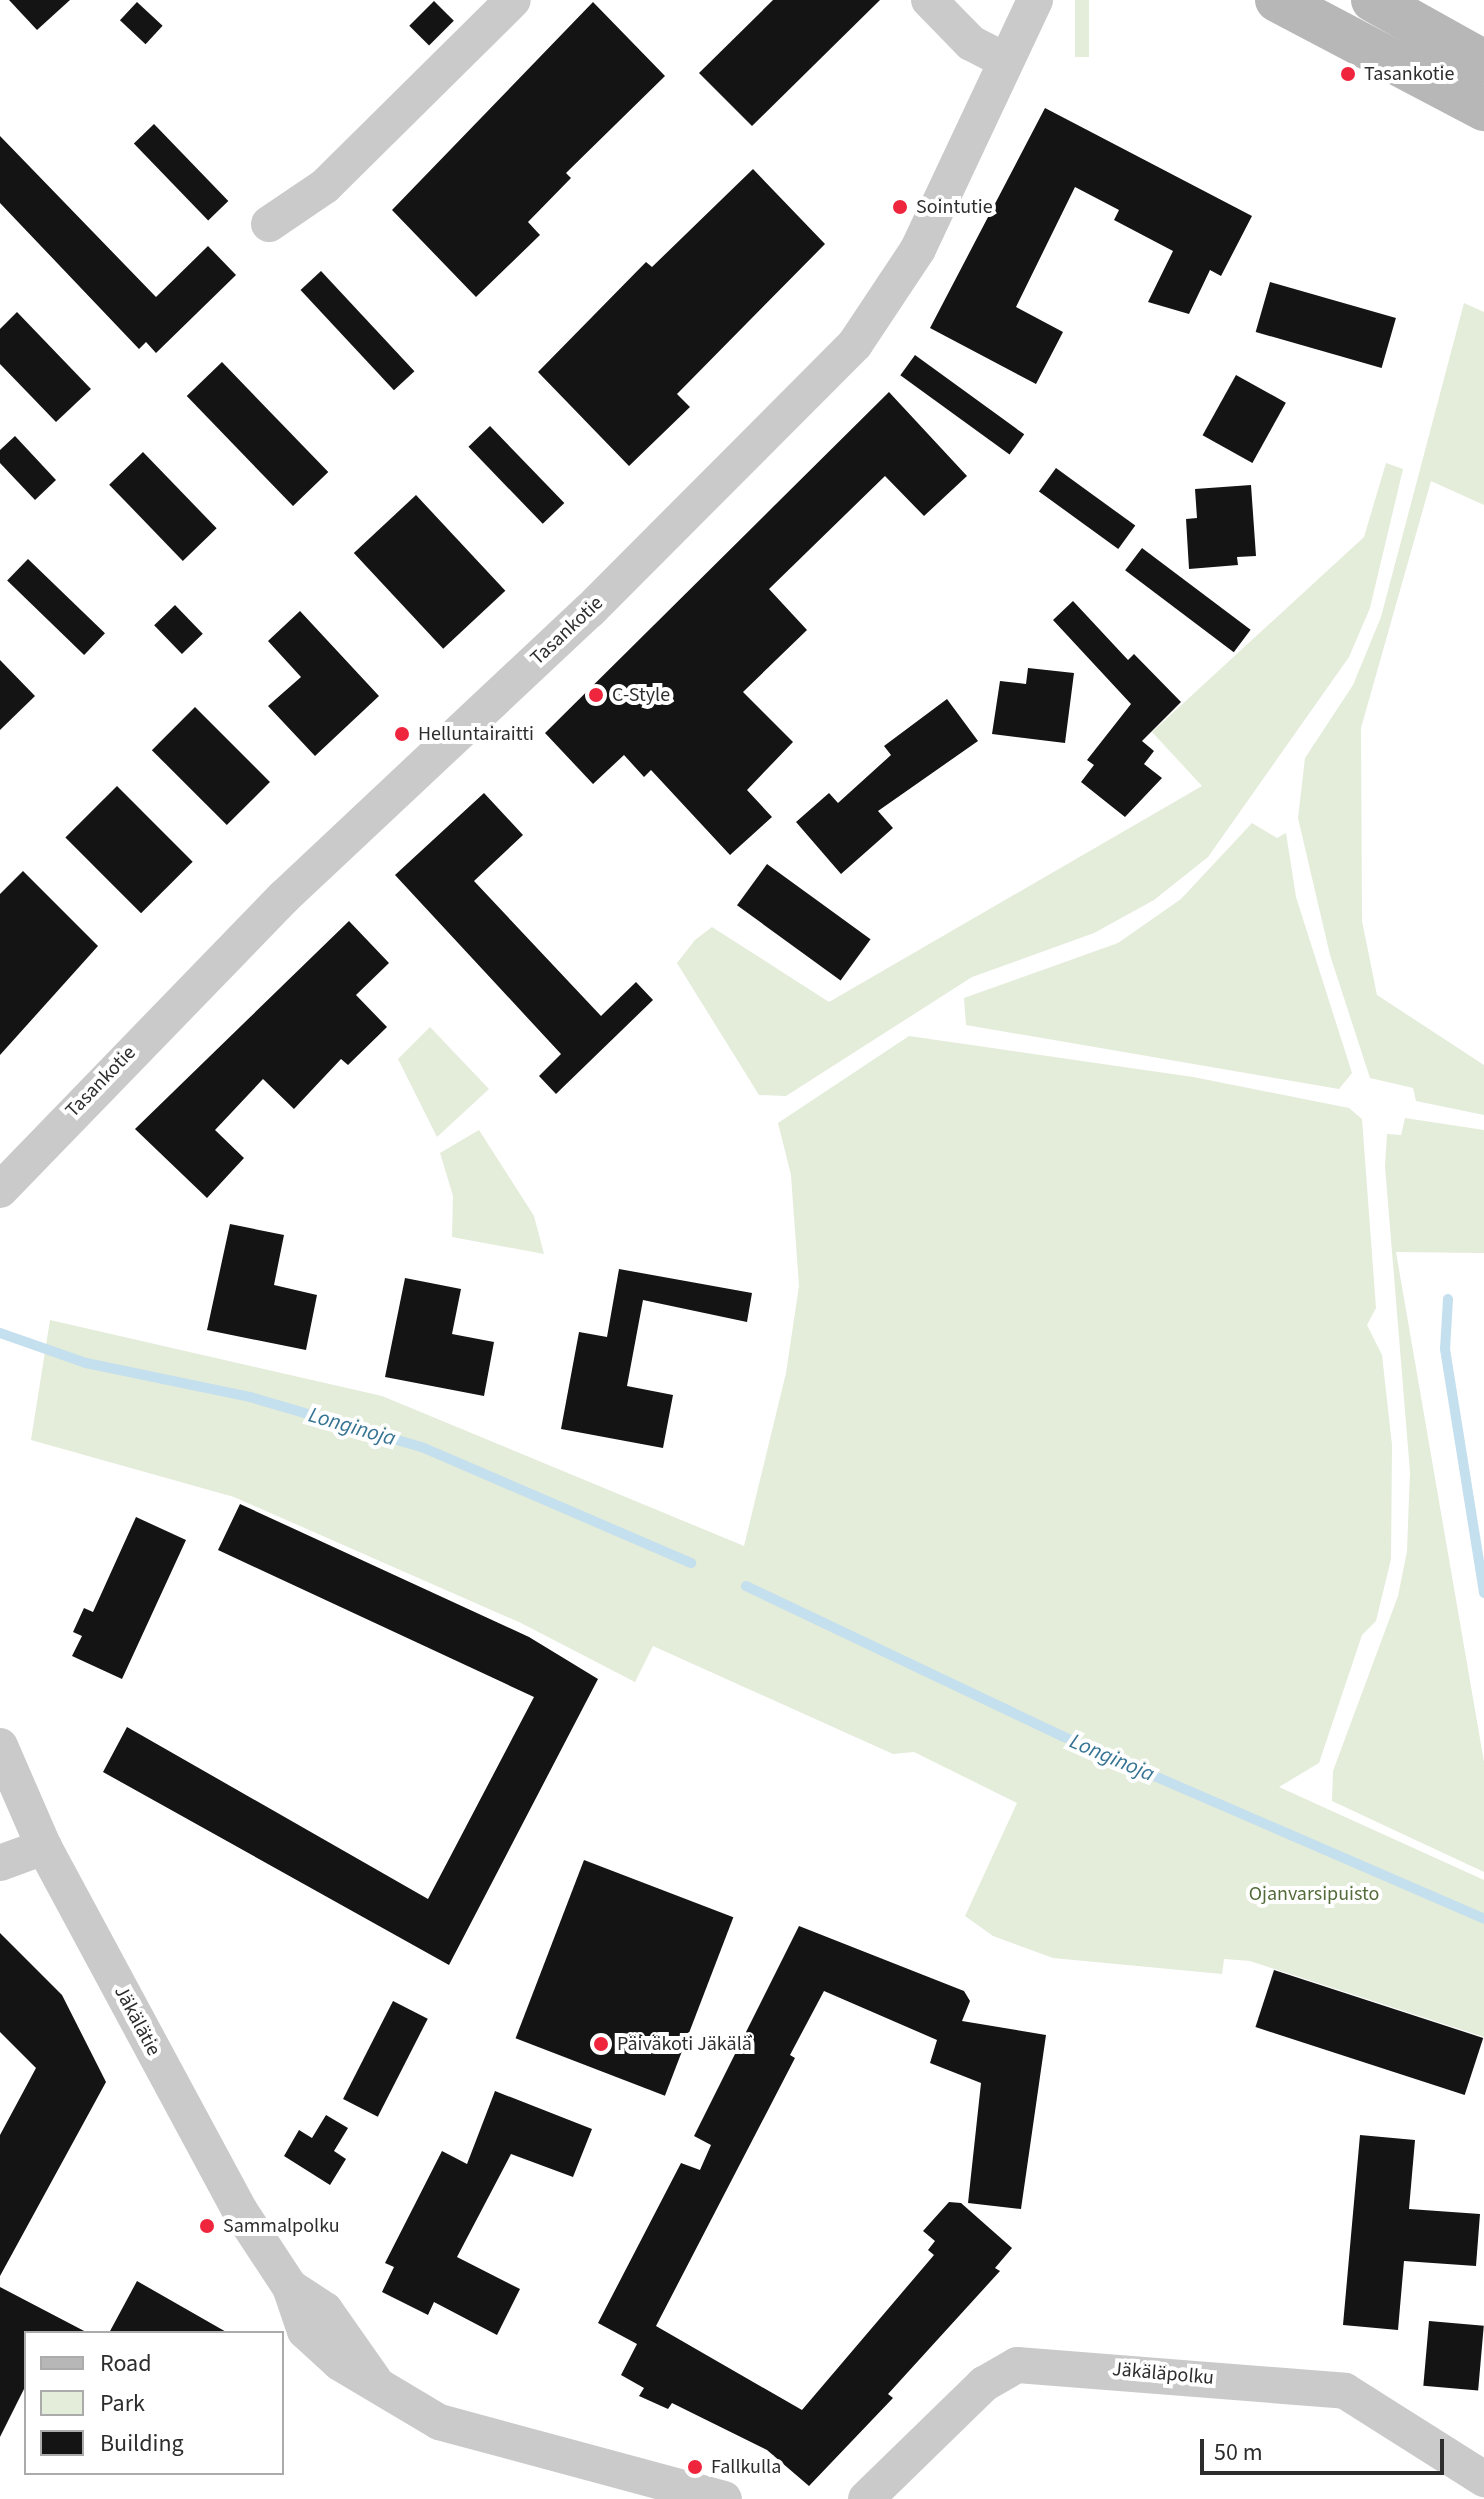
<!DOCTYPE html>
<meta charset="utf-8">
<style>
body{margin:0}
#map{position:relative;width:1484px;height:2499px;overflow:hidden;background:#fff;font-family:"Source Sans 3",sans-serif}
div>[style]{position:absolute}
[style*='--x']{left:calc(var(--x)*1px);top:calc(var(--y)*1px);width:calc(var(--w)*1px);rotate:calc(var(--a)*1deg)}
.green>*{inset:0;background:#e4ecda;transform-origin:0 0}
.stream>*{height:10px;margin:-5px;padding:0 5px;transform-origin:5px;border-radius:5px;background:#c4dfed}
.building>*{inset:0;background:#141414;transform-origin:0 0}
.street>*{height:36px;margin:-18px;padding:0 18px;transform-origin:18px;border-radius:18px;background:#cacaca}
.secondary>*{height:44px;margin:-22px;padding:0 22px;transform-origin:22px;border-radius:22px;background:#b7b7b7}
.dots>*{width:22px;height:22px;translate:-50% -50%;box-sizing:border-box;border:4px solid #fff;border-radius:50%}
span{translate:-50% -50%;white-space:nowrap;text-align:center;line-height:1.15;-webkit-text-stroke:8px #fff;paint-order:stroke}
.poi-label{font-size:20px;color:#2d2d2d}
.left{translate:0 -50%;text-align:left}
.street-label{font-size:20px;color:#2d2d2d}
.park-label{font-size:20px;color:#536b38}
.water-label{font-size:22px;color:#377493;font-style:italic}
.legend{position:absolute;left:24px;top:2331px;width:260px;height:144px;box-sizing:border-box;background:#fff;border:2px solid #ababab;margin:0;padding:10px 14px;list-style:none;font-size:24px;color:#2d2d2d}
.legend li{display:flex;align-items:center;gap:16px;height:40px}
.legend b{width:40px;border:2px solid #ababab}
.scale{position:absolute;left:1200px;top:2439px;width:244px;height:36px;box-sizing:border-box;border:4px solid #2d2d2d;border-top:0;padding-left:10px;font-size:24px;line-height:28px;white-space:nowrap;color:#2d2d2d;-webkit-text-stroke:6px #fff;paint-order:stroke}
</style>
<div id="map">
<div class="green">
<i style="left:1075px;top:0;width:14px;height:57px"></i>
<i style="clip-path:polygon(1464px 303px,1484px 312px,1484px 505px,1431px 481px,1361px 728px,1362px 921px,1377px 995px,1484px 1065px,1484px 1115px,1416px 1101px,1413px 1088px,1370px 1078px,1330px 955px,1298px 818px,1305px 758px,1353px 685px,1381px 617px)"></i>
<i style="clip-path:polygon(1386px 463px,1403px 469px,1370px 608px,1349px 657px,1208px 857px,1154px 900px,1094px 933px,972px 977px,786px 1096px,759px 1095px,677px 963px,695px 940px,712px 927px,829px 1002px,1202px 786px,1152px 732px,1364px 537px)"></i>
<i style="clip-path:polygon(1252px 823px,1277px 838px,1286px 833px,1296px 897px,1352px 1073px,1339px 1089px,966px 1025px,964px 998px,1118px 943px,1181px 899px)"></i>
<i style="clip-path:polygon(430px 1027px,489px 1089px,437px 1137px,398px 1059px)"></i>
<i style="clip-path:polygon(909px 1036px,1193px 1077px,1349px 1108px,1362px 1119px,1376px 1308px,1367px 1325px,1382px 1355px,1392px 1445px,1391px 1559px,1376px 1621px,1362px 1635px,1319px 1763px,1279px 1787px,1484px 1880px,1484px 2037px,1250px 1961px,1224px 1959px,1222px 1974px,1053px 1958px,993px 1936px,965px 1916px,1017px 1803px,914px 1752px,893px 1754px,653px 1646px,635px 1682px,521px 1623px,234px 1497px,31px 1440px,50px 1320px,382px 1396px,744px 1546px,786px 1373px,799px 1286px,791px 1175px,778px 1123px)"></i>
<i style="clip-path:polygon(1405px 1118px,1484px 1130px,1484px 1253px,1396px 1252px,1484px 1762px,1484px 1872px,1332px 1801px,1333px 1771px,1398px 1596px,1407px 1551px,1410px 1472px,1385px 1166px,1387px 1134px,1401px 1135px)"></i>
<i style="clip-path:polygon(479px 1130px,534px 1216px,544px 1254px,452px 1237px,453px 1196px,440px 1153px)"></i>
</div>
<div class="stream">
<i style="--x:1448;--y:1299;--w:50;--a:93.4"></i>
<i style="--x:1445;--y:1349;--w:247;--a:80.9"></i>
<i style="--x:0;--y:1333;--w:91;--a:19.2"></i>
<i style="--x:86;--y:1363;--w:167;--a:11.7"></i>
<i style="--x:250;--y:1397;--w:181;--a:16.3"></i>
<i style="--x:424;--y:1448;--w:291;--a:23.3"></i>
<i style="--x:746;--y:1586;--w:350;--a:25.4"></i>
<i style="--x:1062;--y:1736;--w:460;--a:23.4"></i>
</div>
<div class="building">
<i style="clip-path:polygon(9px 0,70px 0,37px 30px)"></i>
<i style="clip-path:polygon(773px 0,880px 0,752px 126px,699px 73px)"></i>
<i style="left:434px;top:1px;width:28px;height:35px;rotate:45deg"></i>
<i style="left:137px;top:2px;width:35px;height:25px;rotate:43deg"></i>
<i style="clip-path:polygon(593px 2px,665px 76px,566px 173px,571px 178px,528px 222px,540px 235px,476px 297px,392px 210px)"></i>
<i style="clip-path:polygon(1045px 108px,1252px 216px,1221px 276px,1210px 270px,1189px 314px,1148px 302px,1173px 251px,1114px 220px,1119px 210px,1075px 187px,1016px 307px,1063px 332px,1036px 384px,930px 328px)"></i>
<i style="left:154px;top:124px;width:107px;height:28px;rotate:46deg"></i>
<i style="clip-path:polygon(0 136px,156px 297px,208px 246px,236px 275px,156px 353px,146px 342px,139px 349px,0 203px)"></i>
<i style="clip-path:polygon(753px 169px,825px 244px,677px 394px,690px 407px,629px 466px,538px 372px,646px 262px,652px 267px)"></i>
<i style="left:321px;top:271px;width:137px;height:28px;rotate:47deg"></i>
<i style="left:1270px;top:282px;width:131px;height:52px;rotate:16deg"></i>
<i style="clip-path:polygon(17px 312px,91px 389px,56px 422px,0 364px,0 329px)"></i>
<i style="left:915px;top:355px;width:135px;height:25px;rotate:36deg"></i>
<i style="left:222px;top:362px;width:153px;height:49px;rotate:46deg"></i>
<i style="left:1236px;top:375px;width:57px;height:69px;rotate:29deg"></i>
<i style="clip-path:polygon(889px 392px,967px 476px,924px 516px,885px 476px,769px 589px,807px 630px,743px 692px,793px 742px,747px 790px,772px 817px,730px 855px,651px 770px,644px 777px,624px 755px,593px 784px,545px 733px)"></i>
<i style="left:490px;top:426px;width:107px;height:30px;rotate:46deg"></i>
<i style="clip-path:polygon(15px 436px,56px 480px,35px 500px,0 463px,0 450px)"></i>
<i style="left:143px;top:452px;width:106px;height:47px;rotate:46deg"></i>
<i style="left:1056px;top:468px;width:98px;height:29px;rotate:36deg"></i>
<i style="clip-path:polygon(1251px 485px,1256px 556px,1237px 557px,1238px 565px,1189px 569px,1186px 519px,1197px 518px,1195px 489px)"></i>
<i style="left:416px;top:495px;width:131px;height:85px;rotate:47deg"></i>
<i style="left:1142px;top:548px;width:136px;height:28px;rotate:37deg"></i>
<i style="left:28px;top:559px;width:107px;height:30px;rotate:44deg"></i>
<i style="clip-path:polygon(1073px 601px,1128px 660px,1134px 654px,1181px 702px,1142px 741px,1154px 751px,1144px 764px,1162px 778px,1125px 817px,1081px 782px,1094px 765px,1087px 760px,1131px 704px,1053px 620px)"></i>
<i style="left:175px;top:605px;width:40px;height:29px;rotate:46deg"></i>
<i style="clip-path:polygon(300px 611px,379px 696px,315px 756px,268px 706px,301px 677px,268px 641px)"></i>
<i style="clip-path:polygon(0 660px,35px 696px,0 730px)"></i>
<i style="clip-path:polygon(1028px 668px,1074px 673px,1065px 743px,992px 734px,1000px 681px,1026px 684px)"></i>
<i style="clip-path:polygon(947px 699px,978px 741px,878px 811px,893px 828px,841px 874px,796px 822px,829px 793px,838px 803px,891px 755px,884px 746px)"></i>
<i style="left:195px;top:707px;width:106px;height:61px;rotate:45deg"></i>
<i style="left:117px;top:786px;width:107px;height:73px;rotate:45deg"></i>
<i style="clip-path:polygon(484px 793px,523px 835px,474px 881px,601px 1016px,636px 982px,653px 1000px,556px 1094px,539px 1076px,561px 1054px,395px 875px)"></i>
<i style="left:767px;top:864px;width:128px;height:51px;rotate:36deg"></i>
<i style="clip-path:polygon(23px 871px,98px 946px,0 1055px,0 894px)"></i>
<i style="clip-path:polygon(349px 921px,389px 963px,356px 995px,387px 1027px,348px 1065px,341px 1059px,294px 1109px,263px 1079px,215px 1130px,244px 1158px,207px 1198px,135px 1129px)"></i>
<i style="clip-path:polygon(230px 1224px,284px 1235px,274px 1285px,317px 1295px,306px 1350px,207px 1330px)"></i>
<i style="clip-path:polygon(619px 1269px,752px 1293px,747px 1322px,643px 1300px,627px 1386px,673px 1395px,663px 1448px,561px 1429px,579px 1332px,607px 1337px)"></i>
<i style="clip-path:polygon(405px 1278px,461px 1289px,452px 1334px,494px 1342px,484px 1396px,385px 1377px)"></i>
<i style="clip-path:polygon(240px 1504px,529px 1637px,598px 1679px,449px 1965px,103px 1772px,127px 1727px,428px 1899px,534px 1697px,218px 1550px)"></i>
<i style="clip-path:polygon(136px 1517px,186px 1540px,122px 1679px,72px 1656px,82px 1636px,73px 1632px,84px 1608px,93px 1612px)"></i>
<i style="left:584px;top:1860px;width:160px;height:191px;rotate:21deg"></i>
<i style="clip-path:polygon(799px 1926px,964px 1991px,970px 2001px,962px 2021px,1046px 2035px,1021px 2209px,968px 2203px,981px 2083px,930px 2063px,937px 2040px,824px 1991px,790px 2055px,795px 2058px,656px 2326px,802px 2410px,934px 2255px,928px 2250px,935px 2241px,923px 2231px,949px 2202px,961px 2203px,1012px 2248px,995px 2268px,1000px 2271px,888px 2394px,893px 2398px,809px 2486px,767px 2450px,672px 2403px,668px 2409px,639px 2396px,644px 2388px,621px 2375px,637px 2344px,598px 2323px,681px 2163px,700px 2170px,711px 2145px,694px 2136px)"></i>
<i style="clip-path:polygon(0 1933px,62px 1995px,106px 2082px,0 2276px,0 2135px,36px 2068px,0 2032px)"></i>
<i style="left:1274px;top:1970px;width:220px;height:60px;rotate:18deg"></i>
<i style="left:393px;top:2001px;width:39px;height:110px;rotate:27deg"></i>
<i style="clip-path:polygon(495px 2091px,592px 2129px,573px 2177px,511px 2154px,457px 2257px,520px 2289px,497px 2335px,434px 2302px,428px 2315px,382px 2292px,394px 2267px,385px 2263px,442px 2151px,467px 2164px)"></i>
<i style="clip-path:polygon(326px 2115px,348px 2128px,334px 2151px,346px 2159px,330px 2185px,284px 2156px,299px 2130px,312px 2138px)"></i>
<i style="clip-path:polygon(1360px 2135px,1415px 2140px,1409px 2209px,1480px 2214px,1476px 2266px,1404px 2261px,1398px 2330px,1343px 2325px)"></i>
<i style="clip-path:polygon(137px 2281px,228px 2333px,109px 2333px)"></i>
<i style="clip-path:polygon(0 2287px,88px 2333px,26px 2333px,26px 2385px,0 2437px)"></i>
<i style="left:1429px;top:2321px;width:55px;height:65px;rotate:5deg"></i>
</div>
<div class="street">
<i style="--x:929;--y:0;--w:60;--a:45.7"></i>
<i style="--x:971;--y:43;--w:39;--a:27"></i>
<i style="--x:269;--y:224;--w:68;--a:-34.2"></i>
<i style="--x:325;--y:186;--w:264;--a:-44.7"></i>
<i style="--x:0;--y:1190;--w:408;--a:-45.9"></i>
<i style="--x:284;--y:897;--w:418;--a:-43.2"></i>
<i style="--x:589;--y:611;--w:377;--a:-45.1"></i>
<i style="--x:855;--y:344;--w:114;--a:-56.4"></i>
<i style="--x:918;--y:249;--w:275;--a:-64.8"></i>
<i style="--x:0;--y:1746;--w:110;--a:66.5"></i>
<i style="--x:44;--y:1847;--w:413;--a:61.7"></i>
<i style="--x:240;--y:2211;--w:91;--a:56.7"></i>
<i style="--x:290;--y:2287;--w:46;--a:71.2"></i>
<i style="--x:305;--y:2331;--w:47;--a:42.4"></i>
<i style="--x:340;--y:2363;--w:115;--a:30.8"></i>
<i style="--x:439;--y:2422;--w:295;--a:15.1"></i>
<i style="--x:0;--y:1863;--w:47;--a:-20"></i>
<i style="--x:290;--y:2287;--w:42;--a:33.3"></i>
<i style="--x:325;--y:2310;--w:85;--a:55"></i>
<i style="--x:866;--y:2499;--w:165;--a:-44.3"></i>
<i style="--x:984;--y:2384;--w:38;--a:-30"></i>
<i style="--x:1017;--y:2365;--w:329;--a:4.5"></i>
<i style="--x:1345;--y:2391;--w:165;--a:32.3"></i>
</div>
<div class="secondary">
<i style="--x:1277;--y:0;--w:234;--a:27.8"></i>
<i style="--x:1373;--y:0;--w:127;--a:29.2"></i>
</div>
<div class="dots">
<i style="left:1348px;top:74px;background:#ef253e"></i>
<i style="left:900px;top:207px;background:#ef253e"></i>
<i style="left:596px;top:695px;background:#ef253e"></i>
<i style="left:402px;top:734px;background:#ef253e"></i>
<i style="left:601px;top:2044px;background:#ef253e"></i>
<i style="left:207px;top:2226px;background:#ef253e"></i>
<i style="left:695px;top:2467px;background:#ef253e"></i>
</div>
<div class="poi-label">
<span class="left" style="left:1364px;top:74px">Tasankotie</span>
<span class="left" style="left:916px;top:207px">Sointutie</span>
<span class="left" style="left:612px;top:695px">C-Style</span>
<span class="left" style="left:418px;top:734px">Helluntairaitti</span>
<span class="left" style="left:617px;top:2044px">Päiväkoti Jäkälä</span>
<span class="left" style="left:223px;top:2226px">Sammalpolku</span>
<span class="left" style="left:711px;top:2467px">Fallkulla</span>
</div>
<div class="street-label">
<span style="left:567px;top:631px;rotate:-43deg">Tasankotie</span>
<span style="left:101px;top:1082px;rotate:-46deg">Tasankotie</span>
<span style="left:137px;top:2021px;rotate:62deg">Jäkälätie</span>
<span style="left:1163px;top:2374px;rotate:5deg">Jäkäläpolku</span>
</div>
<div class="park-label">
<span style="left:1314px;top:1894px">Ojanvarsipuisto</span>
</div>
<div class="water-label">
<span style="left:352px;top:1427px;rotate:16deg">Longinoja</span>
<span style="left:1112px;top:1758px;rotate:23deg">Longinoja</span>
</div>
<ul class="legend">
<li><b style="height:10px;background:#b7b7b7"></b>Road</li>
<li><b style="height:22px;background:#e4ecda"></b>Park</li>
<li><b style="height:22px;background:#141414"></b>Building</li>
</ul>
<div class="scale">50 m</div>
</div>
